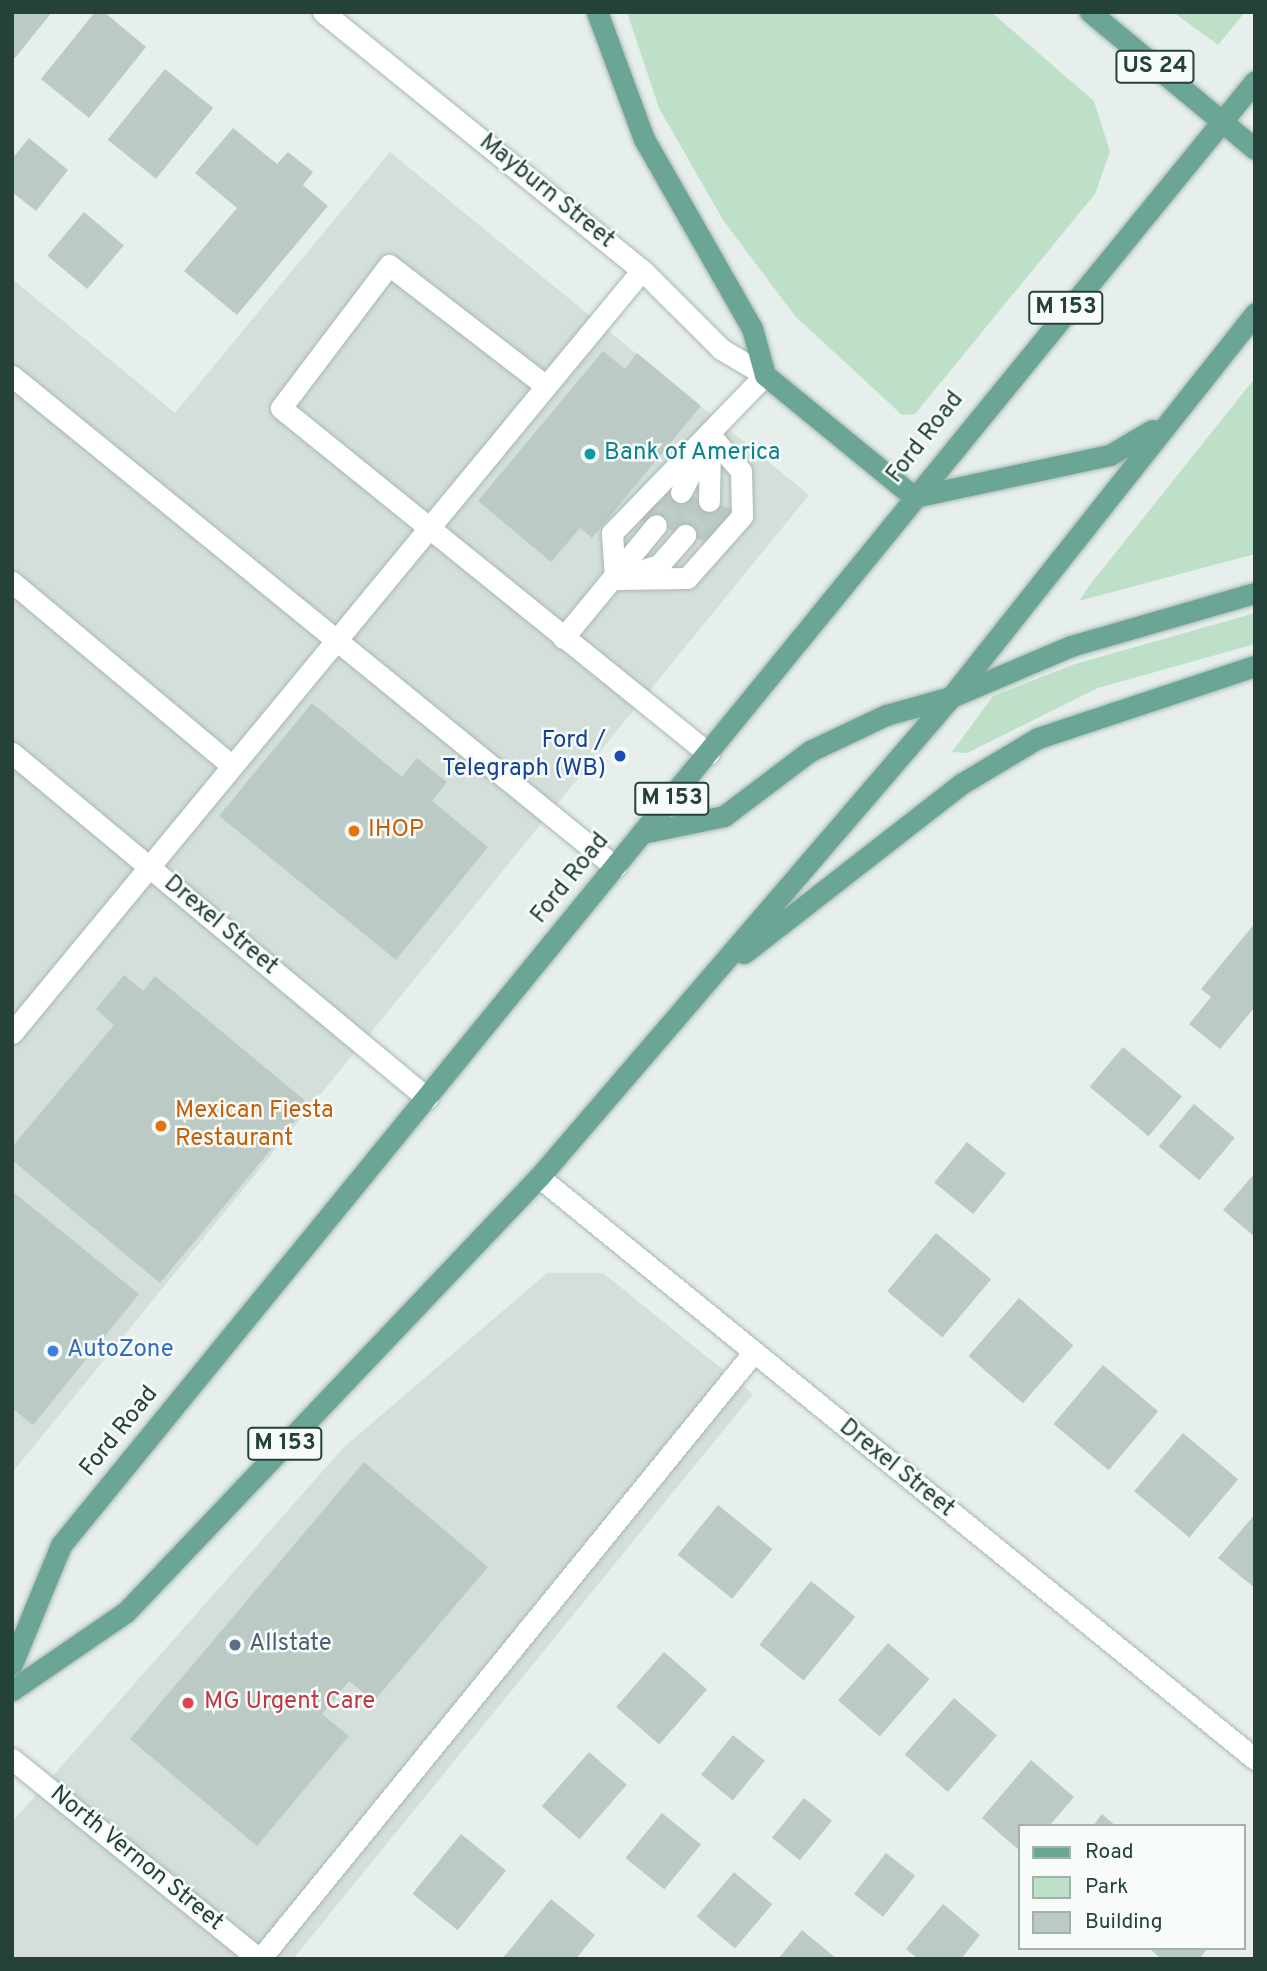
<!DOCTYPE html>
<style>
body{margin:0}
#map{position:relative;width:1267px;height:1971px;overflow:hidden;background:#e6efeb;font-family:Overpass,sans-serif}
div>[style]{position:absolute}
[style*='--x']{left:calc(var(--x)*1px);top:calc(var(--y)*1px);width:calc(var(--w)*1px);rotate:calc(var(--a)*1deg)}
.built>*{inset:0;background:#d4dfda}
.green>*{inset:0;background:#bfe0c8}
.building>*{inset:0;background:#bbcac4;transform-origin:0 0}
.minor-tunnel>*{height:21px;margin-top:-10.5px;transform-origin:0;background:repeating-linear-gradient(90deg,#bfccc8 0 21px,transparent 0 31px)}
.roads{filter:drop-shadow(0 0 2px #a8b8b2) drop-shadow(0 0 2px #a8b8b2)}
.minor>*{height:21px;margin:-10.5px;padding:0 10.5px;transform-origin:10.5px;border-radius:10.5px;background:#fff}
.major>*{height:21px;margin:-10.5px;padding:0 10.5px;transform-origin:10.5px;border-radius:10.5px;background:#6aa596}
.dots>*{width:19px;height:19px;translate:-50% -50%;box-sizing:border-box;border:4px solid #f7fbf9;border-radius:50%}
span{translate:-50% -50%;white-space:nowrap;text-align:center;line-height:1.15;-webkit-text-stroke:5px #f7fbf9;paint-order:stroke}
.shield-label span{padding:2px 5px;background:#f7fbf9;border:2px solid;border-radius:5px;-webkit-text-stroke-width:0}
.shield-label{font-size:23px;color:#24423a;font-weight:700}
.street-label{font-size:24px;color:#24423a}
.culture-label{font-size:24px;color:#0d838f}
.left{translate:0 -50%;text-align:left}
.transit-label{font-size:24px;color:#164399}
.right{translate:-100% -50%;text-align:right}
.food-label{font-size:24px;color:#c56008}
.shop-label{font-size:24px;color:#366cbe}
.service-label{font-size:24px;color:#4e5e75}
.health-label{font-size:24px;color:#be3a42}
.frame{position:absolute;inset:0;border:14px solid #24423a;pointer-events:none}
.legend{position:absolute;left:1018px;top:1824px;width:228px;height:126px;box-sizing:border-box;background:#f7fbf9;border:2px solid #a3b1ad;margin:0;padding:9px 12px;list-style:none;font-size:21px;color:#24423a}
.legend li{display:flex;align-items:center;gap:14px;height:35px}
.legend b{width:35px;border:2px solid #a3b1ad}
</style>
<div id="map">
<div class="built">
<i style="clip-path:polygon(390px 152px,809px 495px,12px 1473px,12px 279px,175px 413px)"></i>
<i style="clip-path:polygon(547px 1273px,603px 1273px,753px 1394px,293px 1959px,12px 1959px,12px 1822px,344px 1447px)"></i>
</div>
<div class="green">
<i style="clip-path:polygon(627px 12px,991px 12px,1094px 101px,1110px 152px,1095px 194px,915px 414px,902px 415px,795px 316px,723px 220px,659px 108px)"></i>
<i style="clip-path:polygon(1173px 12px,1245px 12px,1218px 45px)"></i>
<i style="clip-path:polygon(1255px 378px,1255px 554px,1079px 601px,1089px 586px)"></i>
<i style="clip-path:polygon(1255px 613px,1255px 644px,1098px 688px,967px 753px,952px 752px,993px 696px,1075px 664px)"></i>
</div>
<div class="building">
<i style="clip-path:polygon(12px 12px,52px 12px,15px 58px,12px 56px)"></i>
<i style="clip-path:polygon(95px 12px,104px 12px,146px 47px,89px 118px,41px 79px)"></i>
<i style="left:165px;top:69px;width:62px;height:91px;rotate:39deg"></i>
<i style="clip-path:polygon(233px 128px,277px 164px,288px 152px,313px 172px,303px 185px,328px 206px,237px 315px,184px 271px,237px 208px,195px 173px)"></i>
<i style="clip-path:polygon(29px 138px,68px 170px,36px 211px,12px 192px,12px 159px)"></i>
<i style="left:84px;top:212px;width:52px;height:57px;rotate:40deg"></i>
<i style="clip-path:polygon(603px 351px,625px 369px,637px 353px,701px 406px,592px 538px,580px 528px,551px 562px,478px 501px)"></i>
<i style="clip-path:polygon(658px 485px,735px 510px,707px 542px,631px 517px)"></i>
<i style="clip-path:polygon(312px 703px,402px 777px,417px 758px,447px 782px,432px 801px,488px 847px,396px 960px,219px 816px)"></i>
<i style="clip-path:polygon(1255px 923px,1255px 1007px,1220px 1049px,1189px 1024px,1211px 997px,1201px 989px)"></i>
<i style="clip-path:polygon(124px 975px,143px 991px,155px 976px,309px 1104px,160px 1283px,12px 1160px,12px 1147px,114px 1025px,96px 1009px)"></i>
<i style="left:1123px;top:1047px;width:77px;height:52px;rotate:40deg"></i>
<i style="left:1194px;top:1104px;width:53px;height:55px;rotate:40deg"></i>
<i style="left:967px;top:1142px;width:50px;height:52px;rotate:39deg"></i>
<i style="clip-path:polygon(1255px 1173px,1255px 1237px,1223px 1210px)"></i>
<i style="clip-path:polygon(12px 1191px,139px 1294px,33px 1425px,12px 1408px)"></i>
<i style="left:936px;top:1233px;width:72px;height:76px;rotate:40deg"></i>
<i style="left:1019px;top:1298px;width:72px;height:77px;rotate:41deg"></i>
<i style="left:1103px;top:1365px;width:72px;height:77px;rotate:40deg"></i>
<i style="left:1183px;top:1433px;width:72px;height:76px;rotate:40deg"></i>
<i style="clip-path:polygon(364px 1462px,488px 1567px,374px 1701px,349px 1681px,322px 1714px,349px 1736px,257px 1846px,130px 1739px)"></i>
<i style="left:718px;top:1505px;width:70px;height:64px;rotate:39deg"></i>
<i style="clip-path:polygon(1255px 1514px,1255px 1588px,1218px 1558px)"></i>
<i style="left:811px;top:1581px;width:57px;height:82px;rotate:39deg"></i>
<i style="left:888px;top:1643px;width:55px;height:76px;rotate:41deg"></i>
<i style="left:664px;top:1652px;width:57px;height:73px;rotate:41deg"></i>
<i style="left:954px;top:1698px;width:57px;height:75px;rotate:41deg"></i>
<i style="left:733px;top:1735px;width:41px;height:51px;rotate:39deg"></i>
<i style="left:589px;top:1752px;width:50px;height:72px;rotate:41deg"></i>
<i style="clip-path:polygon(1031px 1760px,1074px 1797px,1049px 1826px,1020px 1826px,1020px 1851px,982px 1818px)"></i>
<i style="left:804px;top:1798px;width:36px;height:51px;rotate:39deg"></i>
<i style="left:662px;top:1813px;width:50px;height:58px;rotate:39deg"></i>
<i style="clip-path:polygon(1102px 1814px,1116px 1826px,1093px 1826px)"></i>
<i style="left:461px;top:1834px;width:58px;height:77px;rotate:39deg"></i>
<i style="left:886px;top:1853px;width:37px;height:52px;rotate:38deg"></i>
<i style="left:734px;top:1872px;width:50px;height:58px;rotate:40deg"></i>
<i style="clip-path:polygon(551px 1899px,595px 1935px,576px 1959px,502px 1959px)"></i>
<i style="clip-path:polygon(943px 1904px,980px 1935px,961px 1959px,918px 1959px,906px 1949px)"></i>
<i style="clip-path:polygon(802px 1930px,837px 1959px,778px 1959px)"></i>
<i style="clip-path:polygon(1149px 1948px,1208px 1948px,1199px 1959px,1161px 1959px)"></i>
</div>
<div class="minor-tunnel">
<i style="--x:656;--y:525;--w:41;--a:-52.9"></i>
<i style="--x:685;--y:535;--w:42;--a:-54.8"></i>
</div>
<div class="roads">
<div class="minor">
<i style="--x:323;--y:12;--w:410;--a:39"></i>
<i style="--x:642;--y:270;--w:112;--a:45"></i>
<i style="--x:721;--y:349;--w:51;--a:30.6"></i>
<i style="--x:765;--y:375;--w:220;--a:134.1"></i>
<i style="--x:612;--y:533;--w:46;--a:86.3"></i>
<i style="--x:12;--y:376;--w:778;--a:39.15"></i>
<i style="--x:546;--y:386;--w:198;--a:-142.4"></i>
<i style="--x:389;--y:265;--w:179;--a:127.1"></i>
<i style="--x:281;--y:408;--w:550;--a:38.95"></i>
<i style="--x:681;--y:492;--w:52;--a:-62.4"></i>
<i style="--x:709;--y:501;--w:66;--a:-89.1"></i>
<i style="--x:634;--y:573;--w:26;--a:-18"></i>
<i style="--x:659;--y:565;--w:40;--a:-49"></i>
<i style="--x:615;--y:579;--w:72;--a:-0.8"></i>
<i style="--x:687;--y:578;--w:83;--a:-48.4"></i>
<i style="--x:742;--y:516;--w:45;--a:-91.3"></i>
<i style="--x:741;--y:471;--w:48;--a:-130.7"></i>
<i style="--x:12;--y:582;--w:285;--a:39.9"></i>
<i style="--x:563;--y:638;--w:146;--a:-50.5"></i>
<i style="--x:12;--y:753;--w:540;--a:39.74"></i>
<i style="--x:12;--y:1033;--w:989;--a:-50.45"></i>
<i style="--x:539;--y:1177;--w:923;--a:39.11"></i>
<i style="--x:12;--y:1759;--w:318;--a:39"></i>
<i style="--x:260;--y:1959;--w:781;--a:-50.87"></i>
</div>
<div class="major">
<i style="--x:597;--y:12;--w:135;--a:69.7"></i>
<i style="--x:644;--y:139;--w:218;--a:60.3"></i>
<i style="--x:752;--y:328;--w:49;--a:74.5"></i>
<i style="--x:765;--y:375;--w:193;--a:39.3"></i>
<i style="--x:1090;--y:12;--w:214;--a:39.7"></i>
<i style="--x:914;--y:497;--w:200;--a:-12.1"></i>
<i style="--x:1110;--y:455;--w:49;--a:-30.8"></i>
<i style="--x:642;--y:833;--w:84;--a:-11.7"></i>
<i style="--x:724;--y:816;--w:108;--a:-37.1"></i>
<i style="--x:810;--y:751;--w:84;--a:-25.3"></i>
<i style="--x:886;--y:715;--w:67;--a:-15.5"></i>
<i style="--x:951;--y:697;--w:130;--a:-23"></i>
<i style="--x:1071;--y:646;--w:191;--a:-16.1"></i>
<i style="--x:744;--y:953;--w:275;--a:-37.9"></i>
<i style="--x:961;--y:784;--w:90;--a:-30.9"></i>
<i style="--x:1038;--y:738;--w:229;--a:-18.4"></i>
<i style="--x:12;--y:1664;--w:129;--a:-67.6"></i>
<i style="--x:61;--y:1545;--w:1889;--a:-50.8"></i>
<i style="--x:12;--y:1690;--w:138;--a:-34.4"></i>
<i style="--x:126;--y:1612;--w:600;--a:-46.49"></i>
<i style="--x:539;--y:1177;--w:633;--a:-49.36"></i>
<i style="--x:951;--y:697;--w:490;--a:-51.6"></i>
</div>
</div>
<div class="dots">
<i style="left:590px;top:454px;background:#0f9aa8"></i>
<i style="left:620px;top:756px;background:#1a4fb4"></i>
<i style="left:354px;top:831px;background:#e8710a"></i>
<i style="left:161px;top:1126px;background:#e8710a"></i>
<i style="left:53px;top:1351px;background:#3f7fe0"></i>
<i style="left:235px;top:1645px;background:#5c6f8a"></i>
<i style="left:188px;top:1703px;background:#e0444e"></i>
</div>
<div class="shield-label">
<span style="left:1155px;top:67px">US 24</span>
<span style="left:1066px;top:308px">M 153</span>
<span style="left:672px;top:799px">M 153</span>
<span style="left:285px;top:1444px">M 153</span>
</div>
<div class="street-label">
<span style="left:546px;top:192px;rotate:39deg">Mayburn Street</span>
<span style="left:926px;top:438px;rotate:-52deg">Ford Road</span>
<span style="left:571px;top:879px;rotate:-51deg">Ford Road</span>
<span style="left:220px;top:926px;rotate:40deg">Drexel Street</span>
<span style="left:120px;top:1432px;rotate:-51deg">Ford Road</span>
<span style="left:896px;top:1469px;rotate:39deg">Drexel Street</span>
<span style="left:136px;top:1859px;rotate:39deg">North Vernon Street</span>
</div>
<div class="culture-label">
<span class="left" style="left:604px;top:454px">Bank of America</span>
</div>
<div class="transit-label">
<span class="right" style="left:606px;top:756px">Ford /<br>Telegraph (WB)</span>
</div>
<div class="food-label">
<span class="left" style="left:368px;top:831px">IHOP</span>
<span class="left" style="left:175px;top:1126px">Mexican Fiesta<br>Restaurant</span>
</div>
<div class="shop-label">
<span class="left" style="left:67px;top:1351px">AutoZone</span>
</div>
<div class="service-label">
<span class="left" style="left:249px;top:1645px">Allstate</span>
</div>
<div class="health-label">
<span class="left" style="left:204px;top:1703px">MG Urgent Care</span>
</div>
<div class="frame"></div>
<ul class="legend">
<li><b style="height:9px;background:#6aa596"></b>Road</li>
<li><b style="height:19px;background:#bfe0c8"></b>Park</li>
<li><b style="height:19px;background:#bbcac4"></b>Building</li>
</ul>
</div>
